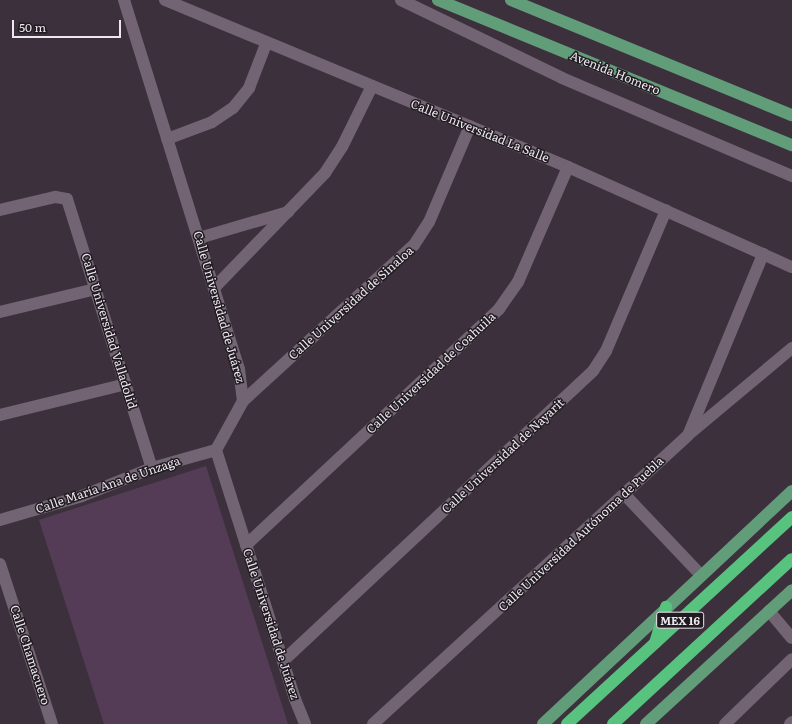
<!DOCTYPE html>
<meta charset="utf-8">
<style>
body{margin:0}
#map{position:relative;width:792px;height:724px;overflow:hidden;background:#3d303d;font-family:Literata,serif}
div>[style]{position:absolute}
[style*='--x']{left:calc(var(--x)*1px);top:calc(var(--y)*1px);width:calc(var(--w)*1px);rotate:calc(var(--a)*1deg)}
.green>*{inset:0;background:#553c56}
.minor>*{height:12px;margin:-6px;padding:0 6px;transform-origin:6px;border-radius:6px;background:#726473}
.major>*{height:12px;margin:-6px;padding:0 6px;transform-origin:6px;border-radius:6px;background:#629d7a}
.highway>*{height:12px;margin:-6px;padding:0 6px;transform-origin:6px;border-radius:6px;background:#58c37f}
span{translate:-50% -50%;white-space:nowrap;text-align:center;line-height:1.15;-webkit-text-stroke:3px #201b21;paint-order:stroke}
.shield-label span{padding:1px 3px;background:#201b21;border:1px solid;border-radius:3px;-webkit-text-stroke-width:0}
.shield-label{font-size:11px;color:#efe7f0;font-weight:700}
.street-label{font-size:12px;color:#efe7f0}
.scale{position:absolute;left:12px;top:20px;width:109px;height:18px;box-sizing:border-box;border:2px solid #efe7f0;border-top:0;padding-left:5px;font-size:12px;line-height:14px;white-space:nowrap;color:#efe7f0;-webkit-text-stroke:3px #201b21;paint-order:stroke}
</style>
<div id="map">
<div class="green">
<i style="clip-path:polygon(206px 466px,288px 724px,104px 724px,39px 520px)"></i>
</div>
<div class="minor">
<i style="--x:124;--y:0;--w:387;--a:72.7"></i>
<i style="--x:239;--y:369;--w:32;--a:83"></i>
<i style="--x:243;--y:401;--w:56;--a:118.9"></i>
<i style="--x:216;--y:450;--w:261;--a:72.4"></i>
<i style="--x:295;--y:699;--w:27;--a:68"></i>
<i style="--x:165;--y:0;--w:436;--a:22.5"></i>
<i style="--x:568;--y:167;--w:245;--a:24.1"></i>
<i style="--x:401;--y:0;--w:179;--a:25.8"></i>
<i style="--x:562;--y:78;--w:250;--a:23.1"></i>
<i style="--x:167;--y:139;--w:48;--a:-20.7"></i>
<i style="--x:212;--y:122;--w:25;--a:-34"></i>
<i style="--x:233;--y:108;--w:26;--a:-51"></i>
<i style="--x:249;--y:88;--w:47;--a:-68.9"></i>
<i style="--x:0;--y:210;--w:57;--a:-13.3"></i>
<i style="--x:55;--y:197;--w:12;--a:9"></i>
<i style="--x:67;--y:199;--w:282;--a:72.5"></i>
<i style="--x:199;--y:238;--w:93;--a:-16.3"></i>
<i style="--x:214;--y:288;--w:160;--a:-46"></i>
<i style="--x:325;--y:173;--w:31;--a:-57"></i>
<i style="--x:342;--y:147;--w:68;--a:-63.8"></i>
<i style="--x:0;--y:312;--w:99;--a:-13.5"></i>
<i style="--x:243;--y:401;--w:231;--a:-42.4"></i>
<i style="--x:414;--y:245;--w:27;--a:-57"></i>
<i style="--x:429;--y:222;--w:104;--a:-66.9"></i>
<i style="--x:0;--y:415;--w:130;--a:-13.8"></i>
<i style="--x:689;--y:433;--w:194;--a:-67.5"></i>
<i style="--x:625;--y:495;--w:110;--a:46.5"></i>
<i style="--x:0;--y:520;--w:85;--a:-16.3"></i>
<i style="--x:82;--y:496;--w:75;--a:-21.8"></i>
<i style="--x:152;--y:468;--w:66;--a:-15.7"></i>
<i style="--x:246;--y:545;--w:346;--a:-43"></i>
<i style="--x:499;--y:309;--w:33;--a:-55"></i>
<i style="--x:518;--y:282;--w:125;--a:-66.5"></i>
<i style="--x:0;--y:564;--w:168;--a:72"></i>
<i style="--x:769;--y:611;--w:35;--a:50"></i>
<i style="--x:283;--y:661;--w:424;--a:-43.1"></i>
<i style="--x:593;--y:371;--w:24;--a:-57"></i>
<i style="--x:606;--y:351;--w:153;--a:-66.9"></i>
<i style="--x:373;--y:724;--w:427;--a:-42.5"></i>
<i style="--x:688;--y:435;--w:136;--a:-39.9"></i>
<i style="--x:725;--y:724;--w:93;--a:-44.1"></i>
<i style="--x:790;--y:724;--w:3;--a:-45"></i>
</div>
<div class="major">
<i style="--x:438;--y:0;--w:383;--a:22.3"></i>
<i style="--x:511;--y:0;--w:304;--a:22.3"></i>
<i style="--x:543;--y:724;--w:341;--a:-43.1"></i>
<i style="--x:646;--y:724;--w:198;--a:-42.5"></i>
</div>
<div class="highway">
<i style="--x:655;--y:643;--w:38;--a:-73"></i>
<i style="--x:567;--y:724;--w:306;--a:-42.6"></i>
<i style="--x:613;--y:724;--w:243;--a:-42.7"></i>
</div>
<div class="shield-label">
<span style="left:680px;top:620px">MEX 16</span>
</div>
<div class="street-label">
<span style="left:615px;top:73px;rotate:22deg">Avenida Homero</span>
<span style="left:480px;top:131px;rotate:22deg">Calle Universidad La Salle</span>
<span style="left:351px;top:303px;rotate:-42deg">Calle Universidad de Sinaloa</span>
<span style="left:219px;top:307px;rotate:74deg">Calle Universidad de Juárez</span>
<span style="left:109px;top:331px;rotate:73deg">Calle Universidad Valladolid</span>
<span style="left:431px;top:373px;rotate:-43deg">Calle Universidad de Coahuila</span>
<span style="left:503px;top:456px;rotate:-43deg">Calle Universidad de Nayarit</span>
<span style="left:108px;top:485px;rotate:-19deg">Calle María Ana de Unzaga</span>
<span style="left:581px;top:534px;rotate:-43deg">Calle Universidad Autónoma de Puebla</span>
<span style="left:271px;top:624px;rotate:72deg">Calle Universidad de Juárez</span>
<span style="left:30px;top:655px;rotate:72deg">Calle Chamacuero</span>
</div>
<div class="scale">50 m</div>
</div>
